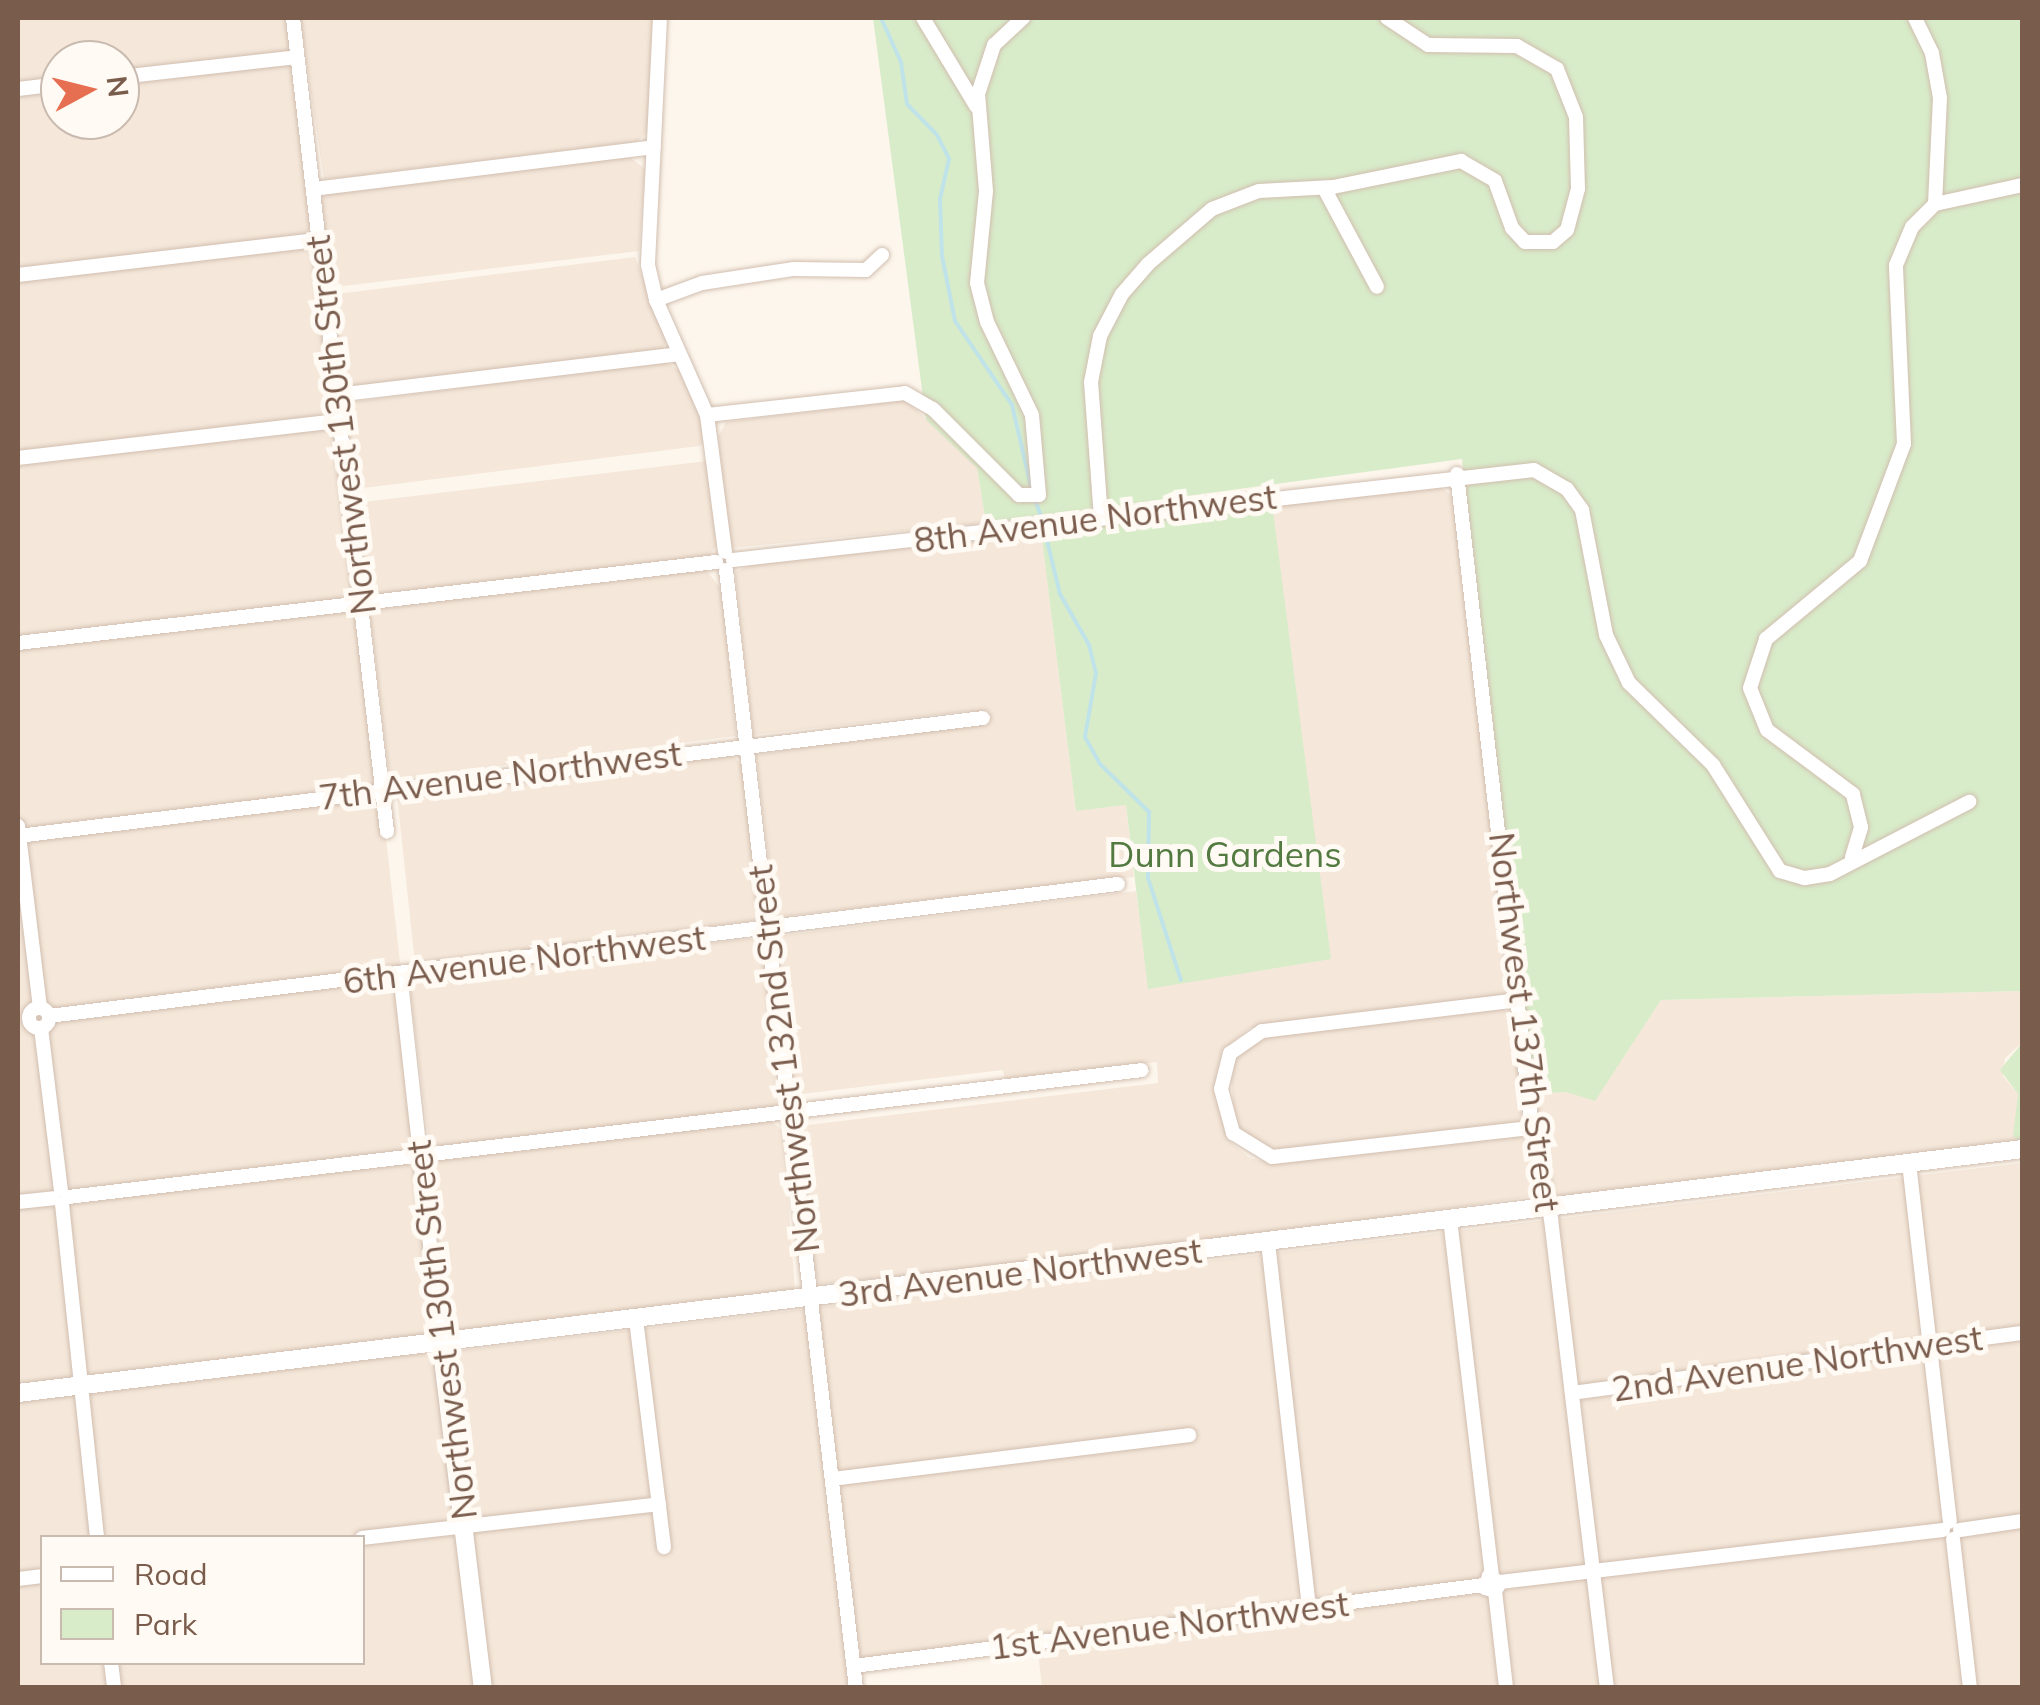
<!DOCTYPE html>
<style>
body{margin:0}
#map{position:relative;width:2040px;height:1705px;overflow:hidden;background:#fdf6ec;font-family:Mulish,sans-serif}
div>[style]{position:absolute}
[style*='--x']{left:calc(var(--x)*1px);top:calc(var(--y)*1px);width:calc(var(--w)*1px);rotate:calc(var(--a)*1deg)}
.residential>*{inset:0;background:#f5e8da}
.green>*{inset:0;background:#d8ecc9}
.stream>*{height:4px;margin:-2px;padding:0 2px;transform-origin:2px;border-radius:2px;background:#bfe3e8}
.roads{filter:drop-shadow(0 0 2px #d1beb0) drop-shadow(0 0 2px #d1beb0)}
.minor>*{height:14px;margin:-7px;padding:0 7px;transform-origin:7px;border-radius:7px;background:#fff}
.minor>.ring{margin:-7px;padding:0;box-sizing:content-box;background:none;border:14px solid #fff;border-radius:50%}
.tertiary>*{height:18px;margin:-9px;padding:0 9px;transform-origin:9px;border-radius:9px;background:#fff}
span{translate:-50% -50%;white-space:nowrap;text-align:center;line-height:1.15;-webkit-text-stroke:10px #fffaf3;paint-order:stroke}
.street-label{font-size:35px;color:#7a5c4d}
.park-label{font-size:35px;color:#537a41}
.frame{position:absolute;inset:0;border:20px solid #7a5c4d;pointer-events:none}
.legend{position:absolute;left:40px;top:1535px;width:325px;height:130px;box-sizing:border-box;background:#fffaf3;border:2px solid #cabbb1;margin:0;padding:12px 18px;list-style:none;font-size:30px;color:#7a5c4d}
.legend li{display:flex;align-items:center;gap:20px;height:50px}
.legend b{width:50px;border:2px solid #cabbb1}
.north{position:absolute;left:40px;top:40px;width:100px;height:100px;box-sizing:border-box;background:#fffaf3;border:2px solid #cabbb1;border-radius:50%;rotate:83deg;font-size:28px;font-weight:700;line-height:40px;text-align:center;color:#7a5c4d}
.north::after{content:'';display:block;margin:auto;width:35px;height:45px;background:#e76f51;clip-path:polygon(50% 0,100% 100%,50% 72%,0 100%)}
</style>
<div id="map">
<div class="residential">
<i style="clip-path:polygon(evenodd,18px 18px,292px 18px,483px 1687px,18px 1687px,18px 18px,60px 60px,120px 60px,120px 120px,60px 120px,60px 60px,18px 18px,42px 1538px,362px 1538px,362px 1662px,42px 1662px,42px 1538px)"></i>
<i style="clip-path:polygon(300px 18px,655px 18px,647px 133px,636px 142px,324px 180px)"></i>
<i style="clip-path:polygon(627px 155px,645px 169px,639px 251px,343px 286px,332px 278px,321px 201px,327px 193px)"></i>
<i style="clip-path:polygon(635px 257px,666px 342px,663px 349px,347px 389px,342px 382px,332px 301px,337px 294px)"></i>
<i style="clip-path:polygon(666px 362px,682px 372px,700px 411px,705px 442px,699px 446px,355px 489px,345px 411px,351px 402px)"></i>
<i style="clip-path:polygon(906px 400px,977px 468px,986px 523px,731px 548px,718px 437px,726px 422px)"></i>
<i style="clip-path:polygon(707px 461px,718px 544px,708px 557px,378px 594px,365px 579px,356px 506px,363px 502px)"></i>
<i style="clip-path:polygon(1437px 484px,1451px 495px,1456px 515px,1512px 988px,1503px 996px,1249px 1028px,1222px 1051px,1215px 1093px,1229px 1141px,1250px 1158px,1276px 1164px,1524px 1134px,1532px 1196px,1178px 1248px,820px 1284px,813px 1270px,799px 1126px,1158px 1083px,1157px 1062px,1005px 1080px,1003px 1070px,793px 1095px,779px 936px,1136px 891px,1149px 988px,1272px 503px)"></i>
<i style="clip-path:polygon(1041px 532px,1076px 810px,1126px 805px,1134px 877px,776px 917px,756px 755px,971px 722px,969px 711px,753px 735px,735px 572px,755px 563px)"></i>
<i style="clip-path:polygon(706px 570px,722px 590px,736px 736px,402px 778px,389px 773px,370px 615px,377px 606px)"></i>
<i style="clip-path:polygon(729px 752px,743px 766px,759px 920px,415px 963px,397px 796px)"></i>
<i style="clip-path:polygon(757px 938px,764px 949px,777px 1106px,439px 1147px,429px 1142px,410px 991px,417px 976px)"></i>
<i style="clip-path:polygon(2022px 991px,2022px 1043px,2005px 1058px,2003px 1076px,2018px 1094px,2018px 1142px,1557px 1198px,1545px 1176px,1535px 1094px,1566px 1092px,1595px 1100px,1661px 1000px)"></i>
<i style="clip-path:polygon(1502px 1008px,1513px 1015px,1522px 1124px,1282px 1151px,1243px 1137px,1235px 1124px,1230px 1065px,1259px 1038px)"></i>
<i style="clip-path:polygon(771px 1121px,783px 1131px,795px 1290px,458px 1332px,449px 1326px,428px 1173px,438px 1159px)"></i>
<i style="clip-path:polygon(2022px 1163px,2022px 1687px,1042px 1688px,1037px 1643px,854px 1666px,855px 1687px,485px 1687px,456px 1351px)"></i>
</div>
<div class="green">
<i style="clip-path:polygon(873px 18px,2022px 18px,2022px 991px,1661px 1000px,1595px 1101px,1566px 1092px,1535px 1094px,1462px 459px,986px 523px,977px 468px,926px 420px)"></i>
<i style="clip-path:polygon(1272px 503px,1331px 959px,1148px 989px,1126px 805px,1076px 811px,1041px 532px)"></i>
<i style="clip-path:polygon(2022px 1043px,2022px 1142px,2013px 1136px,2018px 1094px,2000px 1070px)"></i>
</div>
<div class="stream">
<i style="--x:881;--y:18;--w:48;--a:65.6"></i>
<i style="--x:901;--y:62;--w:42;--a:81.9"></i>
<i style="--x:907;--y:104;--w:43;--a:45.9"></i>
<i style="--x:937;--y:135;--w:27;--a:63"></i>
<i style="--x:949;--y:159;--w:41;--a:102.7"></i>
<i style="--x:940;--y:199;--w:57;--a:88"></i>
<i style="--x:942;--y:256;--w:66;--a:78.7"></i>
<i style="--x:955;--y:321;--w:102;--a:55.8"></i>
<i style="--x:1012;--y:405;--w:88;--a:76.9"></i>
<i style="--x:1035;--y:499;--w:21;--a:71"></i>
<i style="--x:1044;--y:528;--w:68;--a:76.4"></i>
<i style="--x:1060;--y:594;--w:59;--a:60.4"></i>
<i style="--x:1089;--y:645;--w:29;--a:76"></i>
<i style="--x:1096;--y:673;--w:65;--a:99.8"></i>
<i style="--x:1085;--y:737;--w:31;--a:61"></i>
<i style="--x:1100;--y:764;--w:69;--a:44.4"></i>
<i style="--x:1149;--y:812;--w:66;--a:90.9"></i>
<i style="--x:1148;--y:878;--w:107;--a:72.1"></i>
</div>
<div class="roads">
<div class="minor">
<i style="--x:293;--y:18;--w:819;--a:83.41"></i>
<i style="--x:660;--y:18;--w:247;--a:92.8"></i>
<i style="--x:648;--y:265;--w:36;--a:77"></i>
<i style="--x:656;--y:300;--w:126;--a:66.1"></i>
<i style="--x:707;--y:415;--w:138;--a:82.5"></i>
<i style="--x:923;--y:18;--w:103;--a:58.9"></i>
<i style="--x:120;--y:77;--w:178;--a:-6.4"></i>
<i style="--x:18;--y:89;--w:42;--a:-6.8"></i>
<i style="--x:1324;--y:188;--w:112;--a:61.8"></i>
<i style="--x:313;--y:189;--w:343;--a:-7"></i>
<i style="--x:1935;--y:204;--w:89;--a:-12.3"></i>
<i style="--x:18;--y:275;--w:302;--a:-6.7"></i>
<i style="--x:656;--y:300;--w:49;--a:-20.3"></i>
<i style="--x:702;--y:283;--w:93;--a:-8.7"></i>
<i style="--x:794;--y:269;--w:72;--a:0.8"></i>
<i style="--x:866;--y:270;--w:22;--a:-43"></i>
<i style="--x:336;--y:395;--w:346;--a:-6.8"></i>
<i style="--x:707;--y:415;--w:199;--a:-6.3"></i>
<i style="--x:905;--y:393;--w:32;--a:30"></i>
<i style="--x:933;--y:409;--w:122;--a:45"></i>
<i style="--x:1019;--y:495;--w:20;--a:0"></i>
<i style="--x:1039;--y:495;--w:80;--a:-95"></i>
<i style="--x:1032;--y:415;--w:103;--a:-115.8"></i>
<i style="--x:987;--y:322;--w:40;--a:-104.4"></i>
<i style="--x:977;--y:283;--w:92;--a:-84.4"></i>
<i style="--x:986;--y:191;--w:97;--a:-94.7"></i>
<i style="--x:978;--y:94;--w:52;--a:-71.9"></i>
<i style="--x:994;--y:45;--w:40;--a:-43"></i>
<i style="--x:18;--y:458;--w:323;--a:-6.6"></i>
<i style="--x:1457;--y:474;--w:658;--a:83.46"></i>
<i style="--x:1532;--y:1128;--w:93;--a:78.2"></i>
<i style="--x:1551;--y:1219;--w:472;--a:83.2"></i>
<i style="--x:1101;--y:518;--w:136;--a:-94.2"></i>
<i style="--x:1091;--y:382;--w:47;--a:-78.9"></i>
<i style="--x:1100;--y:336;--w:47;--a:-62.4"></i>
<i style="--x:1122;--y:294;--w:40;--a:-49"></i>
<i style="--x:1148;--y:264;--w:84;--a:-40.7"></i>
<i style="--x:1212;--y:209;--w:50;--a:-21"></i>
<i style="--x:1259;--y:191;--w:74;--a:-3.1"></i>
<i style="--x:1333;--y:187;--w:131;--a:-11.5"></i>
<i style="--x:1461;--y:161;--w:39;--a:30"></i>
<i style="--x:1495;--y:181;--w:50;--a:70.1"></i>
<i style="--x:1512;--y:228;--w:19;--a:47"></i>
<i style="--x:1525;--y:242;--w:28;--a:0"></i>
<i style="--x:1553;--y:242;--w:18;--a:-41"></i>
<i style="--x:1567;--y:230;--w:42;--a:-75"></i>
<i style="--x:1578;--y:189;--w:72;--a:-91.6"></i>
<i style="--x:1576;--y:117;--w:52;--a:-111.6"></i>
<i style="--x:1557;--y:69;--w:46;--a:-150.1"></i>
<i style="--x:1517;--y:46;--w:89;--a:-179.4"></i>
<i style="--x:1428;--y:45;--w:49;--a:-146.6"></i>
<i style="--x:733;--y:560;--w:806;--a:-6.41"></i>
<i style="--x:1534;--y:470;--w:38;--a:30"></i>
<i style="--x:1567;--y:489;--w:26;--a:54"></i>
<i style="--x:1582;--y:510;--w:127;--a:79.1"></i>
<i style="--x:1606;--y:635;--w:53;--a:64.4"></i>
<i style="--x:1629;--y:683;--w:117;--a:44.3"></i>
<i style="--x:1713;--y:765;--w:125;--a:57.7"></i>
<i style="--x:1780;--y:871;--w:26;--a:16"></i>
<i style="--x:1805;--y:878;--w:25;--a:-9"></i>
<i style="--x:1830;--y:874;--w:157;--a:-27.4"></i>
<i style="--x:726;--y:570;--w:1126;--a:83.37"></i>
<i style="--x:18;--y:643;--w:703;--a:-6.62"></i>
<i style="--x:18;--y:826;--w:182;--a:83.1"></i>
<i style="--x:18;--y:836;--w:972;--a:-6.97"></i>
<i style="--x:1852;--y:857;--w:31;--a:-73"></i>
<i style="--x:1861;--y:827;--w:34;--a:-104"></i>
<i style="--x:1853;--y:794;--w:107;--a:-143.3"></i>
<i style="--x:1767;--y:730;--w:45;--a:-112"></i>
<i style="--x:1750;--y:688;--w:52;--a:-71.9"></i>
<i style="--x:1766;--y:639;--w:122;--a:-39.7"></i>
<i style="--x:1860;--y:561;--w:125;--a:-69.4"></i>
<i style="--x:1904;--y:444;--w:179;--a:-92.6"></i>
<i style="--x:1896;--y:265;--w:41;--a:-67.2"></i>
<i style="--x:1912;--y:227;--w:33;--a:-45"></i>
<i style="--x:1935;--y:204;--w:106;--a:-87.3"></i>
<i style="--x:1940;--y:98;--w:46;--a:-100.1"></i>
<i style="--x:1932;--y:53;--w:39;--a:-116"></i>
<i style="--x:400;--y:973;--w:371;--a:83.7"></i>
<i style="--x:1519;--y:1000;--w:259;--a:173.1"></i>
<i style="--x:1262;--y:1031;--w:39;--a:145"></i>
<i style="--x:1230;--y:1053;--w:37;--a:104"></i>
<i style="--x:1221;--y:1089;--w:46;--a:74.7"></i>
<i style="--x:1233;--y:1133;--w:46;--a:31.6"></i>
<i style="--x:1272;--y:1157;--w:262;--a:-6.4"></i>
<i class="ring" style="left:29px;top:1008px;width:6px;height:6px"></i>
<i style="--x:49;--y:1016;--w:1077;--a:-7.04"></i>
<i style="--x:41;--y:1028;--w:163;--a:83"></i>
<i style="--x:1909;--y:1163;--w:361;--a:83.5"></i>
<i style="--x:68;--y:1197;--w:1081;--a:-6.74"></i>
<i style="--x:18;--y:1202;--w:36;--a:-6"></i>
<i style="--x:62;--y:1204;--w:336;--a:84"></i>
<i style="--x:1450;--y:1219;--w:359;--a:83.3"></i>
<i style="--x:1268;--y:1242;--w:366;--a:83.6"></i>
<i style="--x:636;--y:1319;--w:230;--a:83"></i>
<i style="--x:1572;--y:1393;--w:454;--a:-7.6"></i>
<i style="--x:832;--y:1479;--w:360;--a:-7"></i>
<i style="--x:1960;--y:1530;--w:63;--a:-8.3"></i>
<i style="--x:362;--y:1538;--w:299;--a:-6.5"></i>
<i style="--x:1953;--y:1539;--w:150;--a:83.5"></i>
<i style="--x:18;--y:1579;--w:24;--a:-7"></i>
<i style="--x:1500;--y:1582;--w:446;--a:-6.7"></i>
<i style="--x:1495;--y:1591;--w:10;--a:-163"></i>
<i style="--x:1485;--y:1588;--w:13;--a:-72"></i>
<i style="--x:1489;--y:1576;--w:13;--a:32"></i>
<i style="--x:1500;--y:1583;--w:9;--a:122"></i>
<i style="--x:1495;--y:1591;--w:98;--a:83.5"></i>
<i style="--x:111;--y:1662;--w:26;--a:83"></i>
<i style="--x:854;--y:1666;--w:635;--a:-7.33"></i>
</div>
<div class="tertiary">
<i style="--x:441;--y:1342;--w:349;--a:83.1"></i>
<i style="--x:18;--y:1393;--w:2019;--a:-6.94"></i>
</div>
</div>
<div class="street-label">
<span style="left:340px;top:425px;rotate:-97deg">Northwest 130th Street</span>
<span style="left:1095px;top:518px;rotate:-7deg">8th Avenue Northwest</span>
<span style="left:500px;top:775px;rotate:-7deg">7th Avenue Northwest</span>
<span style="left:524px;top:959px;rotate:-7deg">6th Avenue Northwest</span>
<span style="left:1525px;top:1022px;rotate:83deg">Northwest 137th Street</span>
<span style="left:783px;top:1059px;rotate:-97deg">Northwest 132nd Street</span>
<span style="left:1020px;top:1272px;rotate:-7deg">3rd Avenue Northwest</span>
<span style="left:441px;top:1330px;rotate:-97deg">Northwest 130th Street</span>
<span style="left:1797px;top:1363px;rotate:-8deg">2nd Avenue Northwest</span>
<span style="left:1169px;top:1625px;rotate:-7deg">1st Avenue Northwest</span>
</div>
<div class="park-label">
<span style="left:1225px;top:854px">Dunn Gardens</span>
</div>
<div class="frame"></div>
<ul class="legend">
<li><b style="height:12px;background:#fff"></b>Road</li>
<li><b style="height:28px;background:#d8ecc9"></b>Park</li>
</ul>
<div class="north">N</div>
</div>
